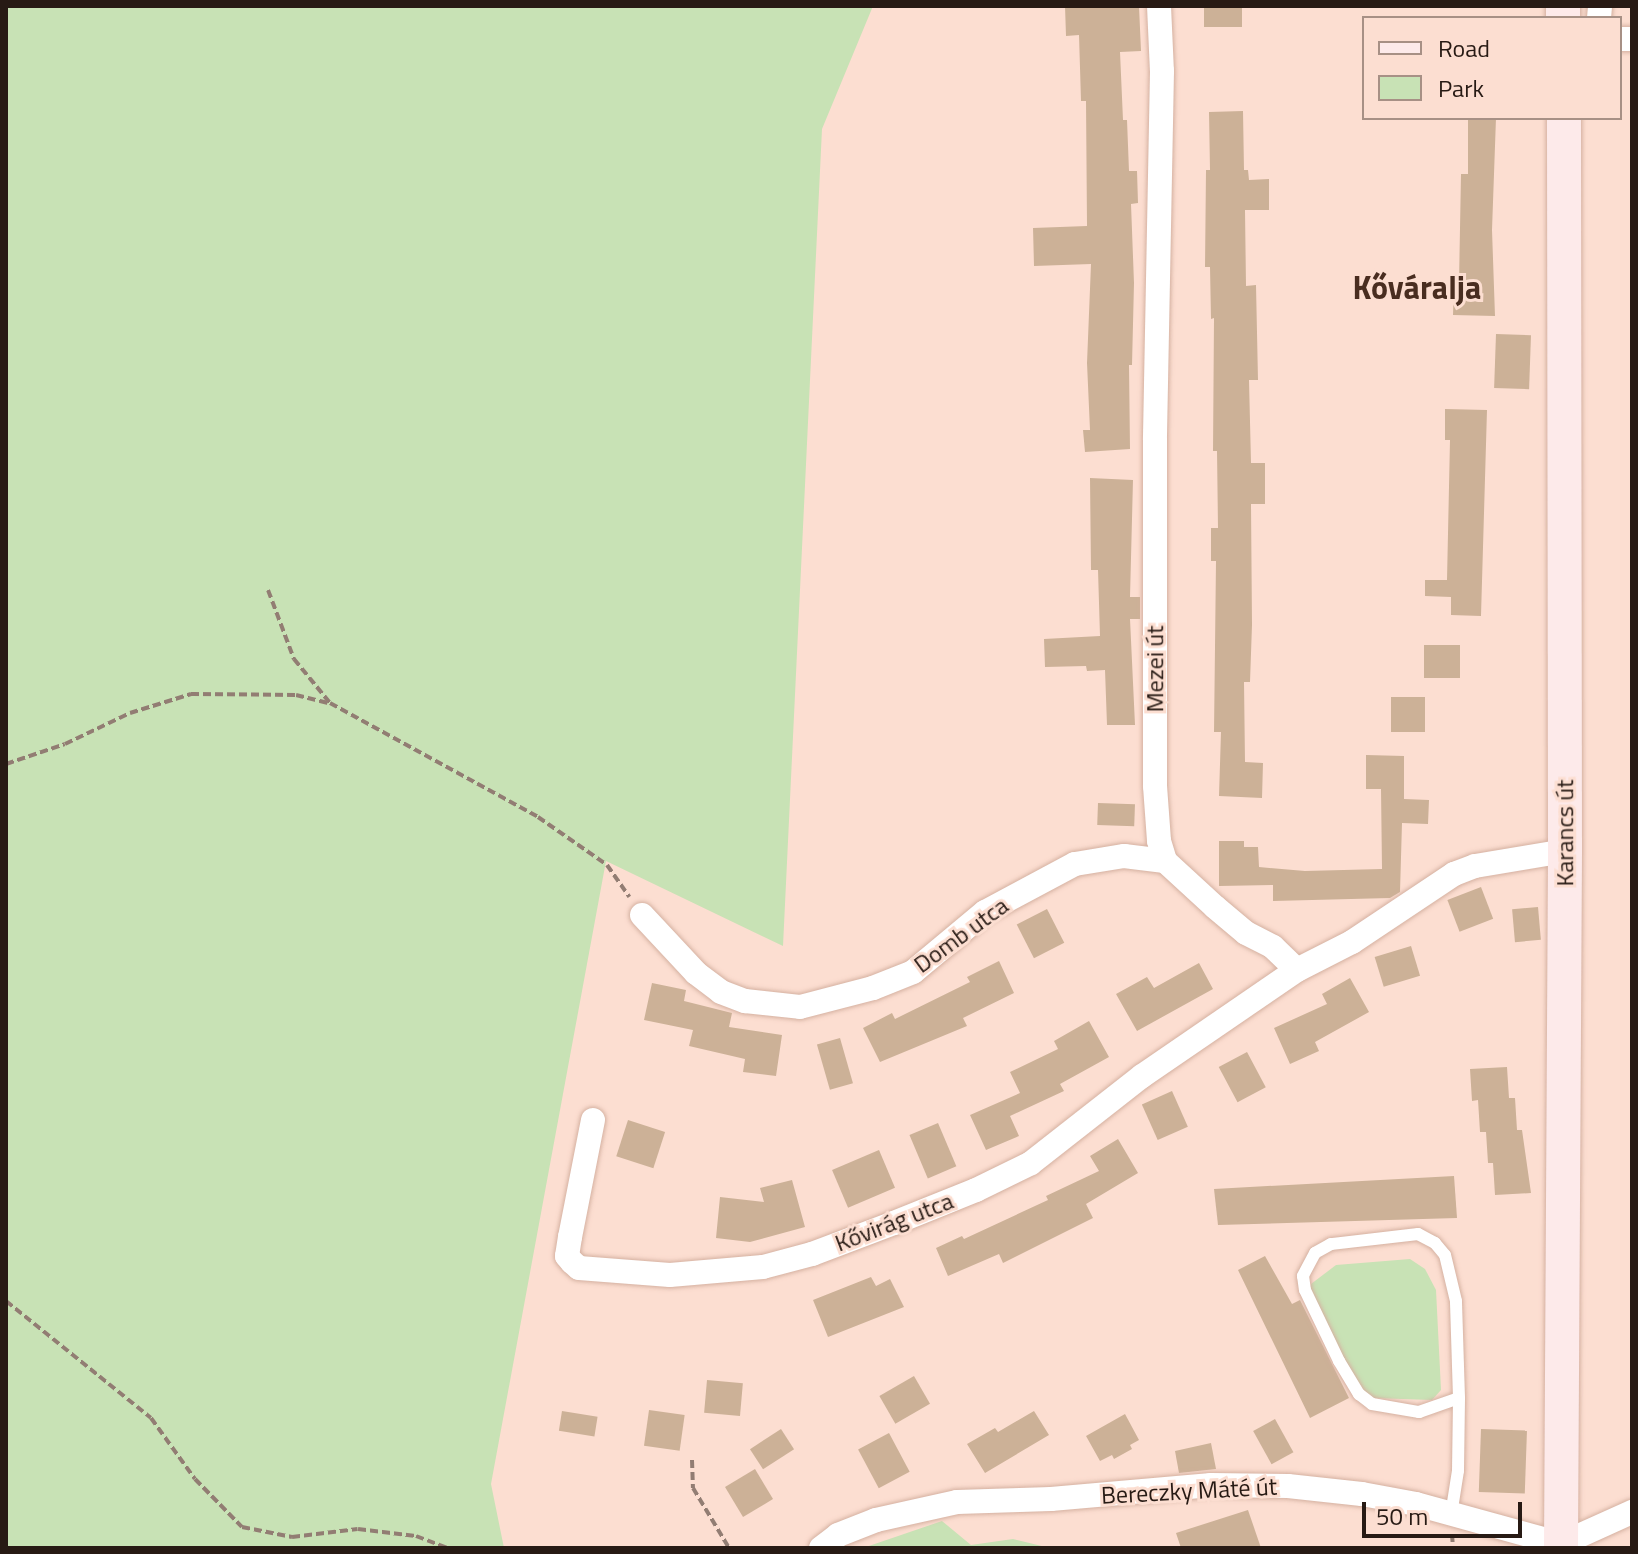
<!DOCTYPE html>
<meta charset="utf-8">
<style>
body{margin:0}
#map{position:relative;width:1638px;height:1554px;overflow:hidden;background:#fcded1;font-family:"Titillium Web",sans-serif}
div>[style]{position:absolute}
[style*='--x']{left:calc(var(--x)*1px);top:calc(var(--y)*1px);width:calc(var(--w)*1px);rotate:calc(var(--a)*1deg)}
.green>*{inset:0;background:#c8e2b5}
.building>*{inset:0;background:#ccb197;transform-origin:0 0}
.path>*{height:4px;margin-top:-2px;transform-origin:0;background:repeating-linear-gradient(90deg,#927d73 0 8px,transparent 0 12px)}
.roads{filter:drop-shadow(0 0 2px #d5b1a1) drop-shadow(0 0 2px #d5b1a1)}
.lane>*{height:12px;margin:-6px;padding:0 6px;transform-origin:6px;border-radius:6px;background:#fff}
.street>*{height:24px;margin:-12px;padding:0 12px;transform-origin:12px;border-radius:12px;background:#fff}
.secondary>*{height:34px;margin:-17px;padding:0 17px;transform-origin:17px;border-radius:17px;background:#fdeaea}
span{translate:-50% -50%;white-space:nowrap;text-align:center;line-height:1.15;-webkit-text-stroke:6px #fcded1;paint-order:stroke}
.street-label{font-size:24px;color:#271a14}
.district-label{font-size:32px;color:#492d20;font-weight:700}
.frame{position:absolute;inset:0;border:8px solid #271a14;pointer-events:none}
.legend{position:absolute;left:1362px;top:16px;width:260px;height:104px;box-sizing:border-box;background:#fcded1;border:2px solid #a79085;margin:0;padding:10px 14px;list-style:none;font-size:24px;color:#271a14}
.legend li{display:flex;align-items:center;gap:16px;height:40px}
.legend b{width:40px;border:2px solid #a79085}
.scale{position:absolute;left:1362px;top:1502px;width:160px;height:36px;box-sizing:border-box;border:4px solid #271a14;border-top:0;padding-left:10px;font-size:24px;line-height:28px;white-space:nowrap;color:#271a14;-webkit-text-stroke:6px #fcded1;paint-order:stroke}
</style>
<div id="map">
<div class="green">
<i style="clip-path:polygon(6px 6px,873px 6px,822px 129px,783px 946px,606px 861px,491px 1484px,504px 1548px,6px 1548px)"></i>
<i style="clip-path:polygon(1410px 1259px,1425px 1269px,1436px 1290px,1441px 1390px,1432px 1400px,1372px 1398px,1358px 1390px,1311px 1305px,1311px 1284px,1336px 1265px)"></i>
<i style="clip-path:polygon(942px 1521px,971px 1545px,1013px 1539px,1050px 1548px,863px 1548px)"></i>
</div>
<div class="building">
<i style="clip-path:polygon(1065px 6px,1139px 6px,1141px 51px,1120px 52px,1123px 120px,1127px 120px,1129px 171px,1137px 171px,1138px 203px,1131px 204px,1134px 283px,1132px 365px,1129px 365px,1130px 449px,1085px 452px,1083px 430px,1090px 430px,1087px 363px,1091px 264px,1034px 266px,1033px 228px,1087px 226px,1086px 101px,1081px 101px,1079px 35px,1066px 36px)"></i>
<i style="left:1204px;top:6px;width:38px;height:21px"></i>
<i style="clip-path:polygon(1243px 111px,1244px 170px,1248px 170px,1249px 180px,1269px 179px,1269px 210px,1245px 210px,1246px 286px,1256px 285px,1258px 380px,1249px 380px,1251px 463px,1265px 463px,1265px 504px,1251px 504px,1252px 625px,1250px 682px,1244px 682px,1245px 762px,1263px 763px,1262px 798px,1219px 796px,1221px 732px,1214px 732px,1216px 561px,1211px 561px,1211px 528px,1218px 528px,1217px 451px,1213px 451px,1214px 318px,1211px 319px,1210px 267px,1205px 267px,1206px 170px,1210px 170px,1209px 112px)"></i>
<i style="clip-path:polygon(1468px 118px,1496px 118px,1492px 230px,1495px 316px,1453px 315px,1454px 282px,1459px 283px,1461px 174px,1468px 174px)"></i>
<i style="left:1496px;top:334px;width:35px;height:54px;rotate:2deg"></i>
<i style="clip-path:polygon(1445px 409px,1487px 410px,1481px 616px,1451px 615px,1451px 597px,1425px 596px,1425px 580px,1447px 580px,1450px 440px,1445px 440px)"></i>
<i style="clip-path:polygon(1090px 478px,1133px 480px,1130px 597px,1140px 597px,1140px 619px,1130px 619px,1135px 725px,1107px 725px,1105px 670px,1087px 671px,1086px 666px,1045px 667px,1044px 639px,1100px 636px,1098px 570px,1091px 570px)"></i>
<i style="left:1424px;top:645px;width:36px;height:33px"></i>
<i style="left:1391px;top:697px;width:34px;height:35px"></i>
<i style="clip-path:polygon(1366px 755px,1404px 756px,1404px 799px,1429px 800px,1428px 824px,1402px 823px,1400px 892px,1390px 898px,1273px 901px,1273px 885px,1219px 886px,1219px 841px,1244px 841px,1244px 847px,1258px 847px,1259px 867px,1305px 871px,1382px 869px,1381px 789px,1366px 789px)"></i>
<i style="left:1098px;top:803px;width:37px;height:22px;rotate:2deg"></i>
<i style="left:1481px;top:887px;width:34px;height:36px;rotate:69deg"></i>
<i style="left:1538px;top:907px;width:33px;height:26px;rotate:85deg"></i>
<i style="left:1047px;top:909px;width:38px;height:34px;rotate:63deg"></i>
<i style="left:1411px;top:946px;width:31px;height:38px;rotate:73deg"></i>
<i style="clip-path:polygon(999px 961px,1014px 993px,963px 1018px,967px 1026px,880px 1062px,863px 1028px,892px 1013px,895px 1019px,970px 982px,967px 977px)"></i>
<i style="clip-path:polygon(1199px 963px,1213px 989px,1137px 1031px,1116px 994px,1147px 977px,1154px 988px)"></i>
<i style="clip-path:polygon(1350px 978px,1369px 1012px,1315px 1042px,1319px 1051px,1290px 1064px,1274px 1028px,1327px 1004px,1322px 994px)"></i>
<i style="clip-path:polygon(652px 983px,686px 990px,684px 1001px,732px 1013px,729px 1027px,782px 1035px,776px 1076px,743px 1072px,745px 1059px,689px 1046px,693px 1030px,644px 1020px)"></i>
<i style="clip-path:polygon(1089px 1021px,1109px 1057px,1060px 1084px,1064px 1091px,1010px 1116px,1019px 1136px,986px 1150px,970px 1115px,1020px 1093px,1010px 1072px,1058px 1049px,1054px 1041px)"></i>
<i style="left:840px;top:1038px;width:47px;height:24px;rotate:74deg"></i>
<i style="left:1247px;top:1052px;width:40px;height:32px;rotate:62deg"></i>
<i style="clip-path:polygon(1507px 1067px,1509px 1098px,1515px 1098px,1517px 1130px,1522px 1130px,1531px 1193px,1495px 1195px,1493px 1163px,1488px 1163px,1486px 1132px,1480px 1132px,1478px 1100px,1472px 1101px,1470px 1069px)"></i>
<i style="left:1172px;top:1091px;width:39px;height:33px;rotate:66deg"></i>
<i style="left:628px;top:1120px;width:39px;height:38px;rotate:18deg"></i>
<i style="left:938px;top:1123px;width:47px;height:31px;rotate:67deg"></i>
<i style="clip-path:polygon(1118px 1139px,1138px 1173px,1086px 1204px,1093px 1218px,1003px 1263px,999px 1254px,948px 1276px,936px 1248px,962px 1236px,964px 1239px,1048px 1200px,1046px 1196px,1099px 1171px,1090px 1156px)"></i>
<i style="left:879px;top:1150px;width:41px;height:51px;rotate:67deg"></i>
<i style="clip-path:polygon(1454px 1176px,1457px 1218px,1218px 1225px,1214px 1189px)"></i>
<i style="clip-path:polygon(792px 1180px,805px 1227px,750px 1242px,716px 1238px,720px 1197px,764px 1202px,760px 1188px)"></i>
<i style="clip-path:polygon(1265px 1256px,1292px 1304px,1300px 1300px,1349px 1398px,1310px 1418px,1238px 1270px)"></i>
<i style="clip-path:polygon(871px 1277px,876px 1286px,890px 1279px,904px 1307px,828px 1337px,813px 1300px)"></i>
<i style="left:914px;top:1376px;width:32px;height:40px;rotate:60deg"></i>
<i style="left:707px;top:1380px;width:36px;height:33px;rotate:5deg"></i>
<i style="left:649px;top:1410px;width:36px;height:36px;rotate:8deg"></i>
<i style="left:562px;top:1411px;width:36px;height:20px;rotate:9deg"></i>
<i style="clip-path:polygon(1034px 1411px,1049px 1435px,985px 1473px,967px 1444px,995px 1428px,998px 1432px)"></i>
<i style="clip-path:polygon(1125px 1414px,1139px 1440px,1130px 1445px,1132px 1449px,1114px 1459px,1112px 1455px,1100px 1461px,1086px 1436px)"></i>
<i style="left:1275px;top:1419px;width:38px;height:25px;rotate:61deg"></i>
<i style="left:781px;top:1429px;width:24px;height:37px;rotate:57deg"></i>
<i style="left:1481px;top:1429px;width:46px;height:63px;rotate:2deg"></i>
<i style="left:889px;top:1433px;width:44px;height:35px;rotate:62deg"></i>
<i style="clip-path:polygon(1211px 1443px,1216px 1469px,1179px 1473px,1175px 1451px)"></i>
<i style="left:755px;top:1469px;width:35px;height:35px;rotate:59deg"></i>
<i style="clip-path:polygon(1248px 1510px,1261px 1548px,1181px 1548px,1176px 1533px)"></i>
</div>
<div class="path">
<i style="--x:268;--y:590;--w:74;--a:69.4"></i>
<i style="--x:294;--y:659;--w:57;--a:50.7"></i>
<i style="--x:330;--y:703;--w:237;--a:28.7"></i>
<i style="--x:538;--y:817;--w:84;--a:34.8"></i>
<i style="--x:607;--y:865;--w:39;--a:55"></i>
<i style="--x:6;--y:764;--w:62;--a:-18.7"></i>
<i style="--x:65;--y:744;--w:72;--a:-25.5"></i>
<i style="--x:130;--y:713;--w:64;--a:-17.3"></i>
<i style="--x:191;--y:694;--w:105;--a:0.5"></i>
<i style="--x:296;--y:695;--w:34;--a:14"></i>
<i style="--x:6;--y:1301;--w:186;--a:38.9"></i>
<i style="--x:151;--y:1418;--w:75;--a:54.2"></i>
<i style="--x:195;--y:1479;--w:67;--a:45.6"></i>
<i style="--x:242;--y:1527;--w:51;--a:11.3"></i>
<i style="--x:292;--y:1537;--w:66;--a:-6.9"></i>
<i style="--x:358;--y:1529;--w:58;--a:6.9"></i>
<i style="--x:416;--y:1536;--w:34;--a:21"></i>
<i style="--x:692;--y:1460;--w:28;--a:88"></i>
<i style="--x:693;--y:1488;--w:70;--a:59"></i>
<i style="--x:1452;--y:1534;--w:14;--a:86"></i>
</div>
<div class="roads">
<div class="lane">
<i style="--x:1451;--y:1515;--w:45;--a:-81"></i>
<i style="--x:1458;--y:1471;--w:73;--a:-89.2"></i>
<i style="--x:1459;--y:1398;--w:97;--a:-91.8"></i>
<i style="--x:1456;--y:1301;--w:47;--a:-103.4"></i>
<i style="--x:1445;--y:1255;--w:16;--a:-130"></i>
<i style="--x:1435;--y:1243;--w:19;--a:-152"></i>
<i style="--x:1418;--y:1234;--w:88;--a:173.4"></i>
<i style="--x:1331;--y:1244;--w:18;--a:151"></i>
<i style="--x:1315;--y:1253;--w:26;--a:118"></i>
<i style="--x:1303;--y:1276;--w:14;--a:82"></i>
<i style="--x:1305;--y:1290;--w:79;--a:64.4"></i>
<i style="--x:1339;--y:1361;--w:39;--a:59"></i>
<i style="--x:1359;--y:1394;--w:16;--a:38"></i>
<i style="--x:1372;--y:1404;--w:48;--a:9.7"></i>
<i style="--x:1419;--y:1412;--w:42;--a:-19.3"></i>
</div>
<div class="street">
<i style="--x:1159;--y:6;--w:65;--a:87.4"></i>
<i style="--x:1162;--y:71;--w:369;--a:91.1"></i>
<i style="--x:1155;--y:440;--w:346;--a:90"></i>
<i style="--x:1155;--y:786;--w:55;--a:85.8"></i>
<i style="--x:1159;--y:841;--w:21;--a:73"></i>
<i style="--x:1165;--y:861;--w:68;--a:42.6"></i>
<i style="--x:1215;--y:907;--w:40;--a:40"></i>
<i style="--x:1246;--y:933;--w:30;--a:27"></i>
<i style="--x:1273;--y:947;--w:33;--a:44"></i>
<i style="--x:1297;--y:970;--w:62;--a:-27"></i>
<i style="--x:1352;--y:942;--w:123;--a:-33.7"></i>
<i style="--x:1454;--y:874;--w:22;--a:-21"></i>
<i style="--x:1475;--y:866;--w:91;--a:-9.5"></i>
<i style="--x:1599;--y:18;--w:12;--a:-85"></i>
<i style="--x:1620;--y:39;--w:12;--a:0"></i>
<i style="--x:642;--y:915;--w:79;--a:47"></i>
<i style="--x:696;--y:973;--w:31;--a:37"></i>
<i style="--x:721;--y:992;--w:26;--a:21"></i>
<i style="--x:745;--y:1001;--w:55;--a:6.2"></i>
<i style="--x:800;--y:1007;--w:75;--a:-14.6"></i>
<i style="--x:873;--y:988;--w:43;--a:-21.8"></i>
<i style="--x:913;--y:972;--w:94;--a:-39.8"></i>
<i style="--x:985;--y:912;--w:102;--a:-28.1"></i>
<i style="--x:1075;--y:864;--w:50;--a:-9.3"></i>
<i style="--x:1124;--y:856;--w:41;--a:7"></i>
<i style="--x:593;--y:1120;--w:119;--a:101.1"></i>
<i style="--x:570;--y:1237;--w:19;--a:99"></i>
<i style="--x:567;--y:1256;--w:8;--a:50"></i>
<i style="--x:572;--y:1262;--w:9;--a:41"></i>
<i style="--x:579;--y:1268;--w:91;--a:4.4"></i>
<i style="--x:670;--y:1275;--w:93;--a:-4.9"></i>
<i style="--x:763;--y:1267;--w:51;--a:-14.9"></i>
<i style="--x:812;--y:1254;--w:88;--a:-20.7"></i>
<i style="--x:894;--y:1223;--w:88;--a:-21.9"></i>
<i style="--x:976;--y:1190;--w:61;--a:-26.1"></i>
<i style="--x:1031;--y:1163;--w:141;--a:-38.1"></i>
<i style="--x:1142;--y:1076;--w:188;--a:-34.4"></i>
<i style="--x:821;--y:1548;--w:21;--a:-37"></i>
<i style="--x:838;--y:1535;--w:41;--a:-21.5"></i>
<i style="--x:876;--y:1520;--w:83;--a:-12.5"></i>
<i style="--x:957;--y:1502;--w:94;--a:-1.8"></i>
<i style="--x:1051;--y:1499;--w:161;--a:-5"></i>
<i style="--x:1211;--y:1485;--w:77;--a:0.7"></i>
<i style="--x:1288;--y:1486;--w:74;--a:6.2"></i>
<i style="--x:1362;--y:1494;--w:55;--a:10.5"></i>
<i style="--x:1416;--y:1504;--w:150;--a:15.4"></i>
<i style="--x:1561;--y:1544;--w:78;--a:-24.3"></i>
</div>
<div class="secondary">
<i style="--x:1563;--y:6;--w:12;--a:90"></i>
<i style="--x:1561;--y:1548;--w:697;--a:-89.67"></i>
<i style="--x:1565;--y:851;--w:733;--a:-90.08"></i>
</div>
</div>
<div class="street-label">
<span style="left:1155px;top:669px;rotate:-90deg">Mezei út</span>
<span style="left:1565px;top:833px;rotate:-90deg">Karancs út</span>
<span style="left:961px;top:935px;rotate:-36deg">Domb utca</span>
<span style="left:894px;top:1222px;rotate:-21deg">Kővirág utca</span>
<span style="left:1189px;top:1491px;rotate:-3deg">Bereczky Máté út</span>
</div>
<div class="district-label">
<span style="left:1417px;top:287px">Kőváralja</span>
</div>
<div class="frame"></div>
<ul class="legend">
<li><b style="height:10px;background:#fdeaea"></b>Road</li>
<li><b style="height:22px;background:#c8e2b5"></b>Park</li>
</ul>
<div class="scale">50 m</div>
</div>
